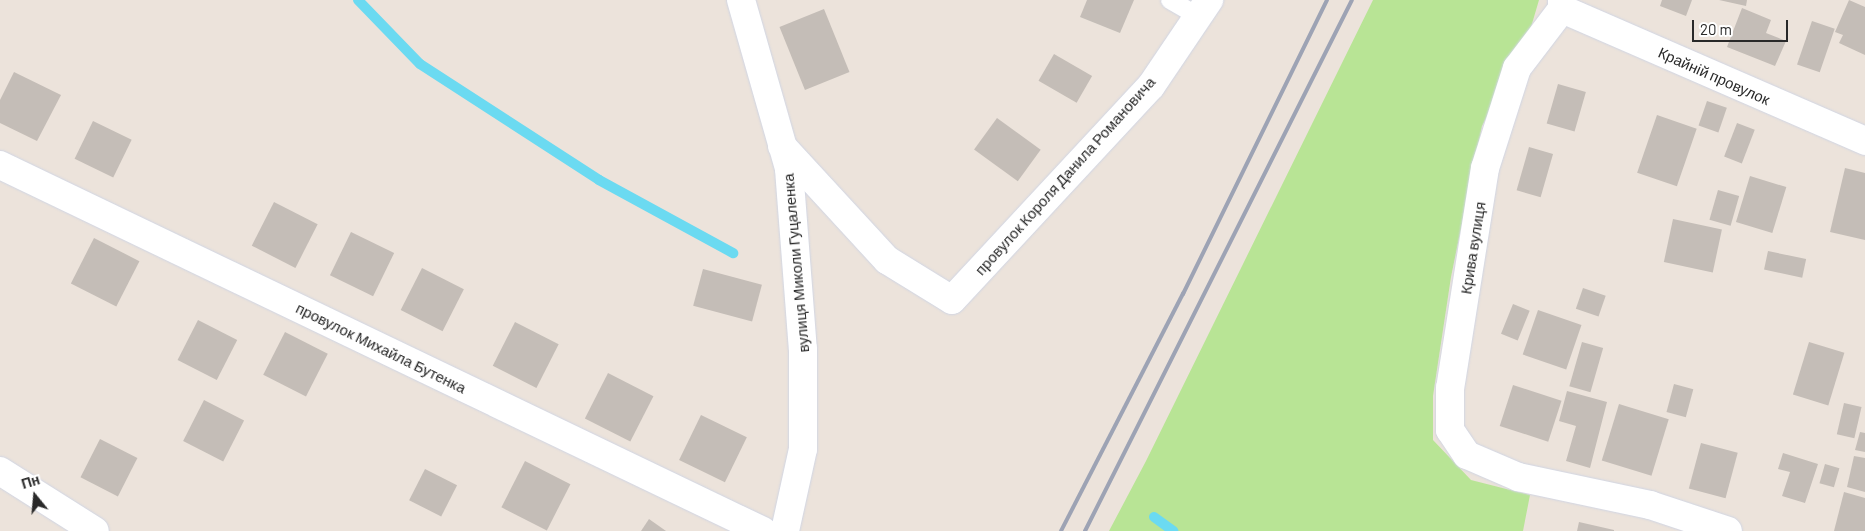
<!DOCTYPE html>
<meta charset="utf-8">
<style>
body{margin:0}
#map{position:relative;width:1865px;height:531px;overflow:hidden;background:#ece3db;font-family:Barlow,sans-serif}
div>[style]{position:absolute}
[style*='--x']{left:calc(var(--x)*1px);top:calc(var(--y)*1px);width:calc(var(--w)*1px);rotate:calc(var(--a)*1deg)}
.green>*{inset:0;background:#b8e495}
.stream>*{height:10px;margin:-5px;padding:0 5px;transform-origin:5px;border-radius:5px;background:#6bdaf1}
.building>*{inset:0;background:#c4bdb7;transform-origin:0 0}
.roads{filter:drop-shadow(0 0 1px #d0d5e3) drop-shadow(0 0 1px #d0d5e3)}
.service>*{height:18px;margin:-9px;padding:0 9px;transform-origin:9px;border-radius:9px;background:#fff}
.minor>*{height:28px;margin:-14px;padding:0 14px;transform-origin:14px;border-radius:14px;background:#fff}
.rail>*{height:4px;margin:-2px;padding:0 2px;transform-origin:2px;border-radius:2px;background:#9da3b4}
span{translate:-50% -50%;white-space:nowrap;text-align:center;line-height:1.15;-webkit-text-stroke:5px #fff;paint-order:stroke}
.street-label{font-size:15px;color:#292929}
.north{position:absolute;left:10px;top:471px;width:50px;height:50px;-webkit-text-stroke:4px #fff;paint-order:stroke;rotate:343deg;font-size:14px;font-weight:700;line-height:20px;text-align:center;color:#292929}
.north::after{content:'';display:block;margin:auto;width:18px;height:22px;background:#292929;clip-path:polygon(50% 0,100% 100%,50% 72%,0 100%)}
.scale{position:absolute;left:1692px;top:20px;width:96px;height:22px;box-sizing:border-box;border:2px solid #292929;border-top:0;padding-left:6px;font-size:15px;line-height:18px;white-space:nowrap;color:#292929;-webkit-text-stroke:4px #fff;paint-order:stroke}
</style>
<div id="map">
<div class="green">
<i style="clip-path:polygon(1373px 0,1539px 0,1529px 34px,1482px 126px,1451px 277px,1433px 396px,1433px 440px,1471px 480px,1530px 495px,1523px 531px,1109px 531px,1146px 461px)"></i>
</div>
<div class="stream">
<i style="--x:358;--y:0;--w:89;--a:45.9"></i>
<i style="--x:420;--y:64;--w:213;--a:32.9"></i>
<i style="--x:599;--y:180;--w:153;--a:28.6"></i>
<i style="--x:1154;--y:517;--w:24;--a:36"></i>
</div>
<div class="building">
<i style="clip-path:polygon(1087px 0,1134px 0,1120px 33px,1080px 17px)"></i>
<i style="clip-path:polygon(1662px 0,1692px 0,1686px 16px,1660px 6px)"></i>
<i style="clip-path:polygon(1719px 0,1747px 0,1746px 6px)"></i>
<i style="clip-path:polygon(1849px 0,1865px 7px,1865px 55px,1839px 43px,1843px 35px,1835px 32px)"></i>
<i style="clip-path:polygon(1742px 8px,1771px 20px,1766px 33px,1786px 41px,1775px 66px,1727px 47px)"></i>
<i style="left:824px;top:9px;width:68px;height:48px;rotate:68deg"></i>
<i style="left:1812px;top:21px;width:24px;height:46px;rotate:19deg"></i>
<i style="left:1054px;top:54px;width:44px;height:31px;rotate:30deg"></i>
<i style="clip-path:polygon(14px 72px,61px 95px,37px 141px,0 123px,0 100px)"></i>
<i style="left:1558px;top:84px;width:29px;height:41px;rotate:16deg"></i>
<i style="left:1707px;top:101px;width:21px;height:26px;rotate:19deg"></i>
<i style="left:1657px;top:115px;width:42px;height:61px;rotate:19deg"></i>
<i style="left:997px;top:118px;width:54px;height:39px;rotate:36deg"></i>
<i style="left:93px;top:121px;width:43px;height:42px;rotate:26deg"></i>
<i style="left:1737px;top:123px;width:19px;height:36px;rotate:21deg"></i>
<i style="left:1529px;top:147px;width:25px;height:45px;rotate:16deg"></i>
<i style="clip-path:polygon(1845px 168px,1865px 173px,1865px 240px,1830px 232px)"></i>
<i style="left:1750px;top:176px;width:38px;height:48px;rotate:17deg"></i>
<i style="left:1718px;top:190px;width:22px;height:31px;rotate:16deg"></i>
<i style="left:274px;top:202px;width:49px;height:49px;rotate:27deg"></i>
<i style="left:1673px;top:219px;width:50px;height:44px;rotate:12deg"></i>
<i style="left:351px;top:232px;width:48px;height:48px;rotate:26deg"></i>
<i style="left:94px;top:238px;width:51px;height:51px;rotate:27deg"></i>
<i style="left:1768px;top:251px;width:39px;height:19px;rotate:12deg"></i>
<i style="left:422px;top:268px;width:47px;height:47px;rotate:27deg"></i>
<i style="left:703px;top:269px;width:61px;height:38px;rotate:15deg"></i>
<i style="left:1583px;top:288px;width:24px;height:22px;rotate:19deg"></i>
<i style="left:1513px;top:304px;width:18px;height:32px;rotate:22deg"></i>
<i style="left:1538px;top:310px;width:46px;height:47px;rotate:19deg"></i>
<i style="left:198px;top:320px;width:44px;height:45px;rotate:27deg"></i>
<i style="left:515px;top:322px;width:49px;height:49px;rotate:27deg"></i>
<i style="left:285px;top:332px;width:48px;height:48px;rotate:27deg"></i>
<i style="left:1582px;top:342px;width:22px;height:46px;rotate:16deg"></i>
<i style="left:1809px;top:342px;width:37px;height:55px;rotate:17deg"></i>
<i style="left:608px;top:373px;width:51px;height:51px;rotate:27deg"></i>
<i style="left:1674px;top:384px;width:20px;height:29px;rotate:15deg"></i>
<i style="left:1513px;top:385px;width:51px;height:43px;rotate:18deg"></i>
<i style="clip-path:polygon(1567px 391px,1607px 402px,1590px 468px,1566px 461px,1576px 426px,1559px 421px)"></i>
<i style="left:204px;top:400px;width:45px;height:46px;rotate:27deg"></i>
<i style="left:1844px;top:403px;width:18px;height:32px;rotate:13deg"></i>
<i style="left:1619px;top:404px;width:52px;height:59px;rotate:17deg"></i>
<i style="left:701px;top:415px;width:51px;height:50px;rotate:26deg"></i>
<i style="clip-path:polygon(1860px 432px,1865px 433px,1865px 452px,1855px 450px)"></i>
<i style="left:100px;top:439px;width:42px;height:43px;rotate:27deg"></i>
<i style="left:1701px;top:443px;width:38px;height:47px;rotate:15deg"></i>
<i style="clip-path:polygon(1783px 453px,1818px 464px,1805px 503px,1782px 496px,1790px 472px,1778px 469px)"></i>
<i style="clip-path:polygon(1854px 456px,1865px 458px,1865px 492px,1847px 487px)"></i>
<i style="left:525px;top:461px;width:51px;height:52px;rotate:27deg"></i>
<i style="left:1825px;top:464px;width:15px;height:20px;rotate:16deg"></i>
<i style="left:425px;top:469px;width:36px;height:35px;rotate:27deg"></i>
<i style="clip-path:polygon(1844px 492px,1865px 498px,1865px 531px,1834px 531px)"></i>
<i style="clip-path:polygon(649px 519px,666px 531px,641px 531px)"></i>
<i style="clip-path:polygon(1579px 522px,1614px 530px,1614px 531px,1577px 531px)"></i>
</div>
<div class="roads">
<div class="service">
<i style="--x:1170;--y:0;--w:32;--a:30"></i>
</div>
<div class="minor">
<i style="--x:741;--y:0;--w:176;--a:74.1"></i>
<i style="--x:789;--y:169;--w:181;--a:85.6"></i>
<i style="--x:803;--y:349;--w:100;--a:90"></i>
<i style="--x:803;--y:449;--w:84;--a:102.4"></i>
<i style="--x:1562;--y:0;--w:9;--a:90"></i>
<i style="--x:1562;--y:9;--w:74;--a:127.3"></i>
<i style="--x:1517;--y:68;--w:105;--a:107.7"></i>
<i style="--x:1485;--y:168;--w:223;--a:99"></i>
<i style="--x:1450;--y:388;--w:42;--a:90"></i>
<i style="--x:1450;--y:430;--w:30;--a:56"></i>
<i style="--x:1467;--y:455;--w:56;--a:23.3"></i>
<i style="--x:1518;--y:477;--w:135;--a:12"></i>
<i style="--x:1650;--y:505;--w:82;--a:18.4"></i>
<i style="--x:1562;--y:9;--w:331;--a:23.5"></i>
<i style="--x:782;--y:146;--w:155;--a:47.4"></i>
<i style="--x:887;--y:260;--w:76;--a:31.6"></i>
<i style="--x:952;--y:300;--w:292;--a:-47.1"></i>
<i style="--x:1151;--y:86;--w:104;--a:-56"></i>
<i style="--x:0;--y:165;--w:846;--a:25.63"></i>
<i style="--x:0;--y:471;--w:112;--a:32.3"></i>
</div>
</div>
<div class="rail">
<i style="--x:1061;--y:531;--w:267;--a:-62.8"></i>
<i style="--x:1183;--y:294;--w:327;--a:-63.9"></i>
<i style="--x:1085;--y:531;--w:594;--a:-63.31"></i>
</div>
<div class="street-label">
<span style="left:1714px;top:76px;rotate:24deg">Крайній провулок</span>
<span style="left:1065px;top:176px;rotate:-48deg">провулок Короля Данила Романовича</span>
<span style="left:1473px;top:248px;rotate:-81deg">Крива вулиця</span>
<span style="left:796px;top:263px;rotate:-95deg">вулиця Миколи Гуцаленка</span>
<span style="left:381px;top:348px;rotate:26deg">провулок Михайла Бутенка</span>
</div>
<div class="north">Пн</div>
<div class="scale">20 m</div>
</div>
